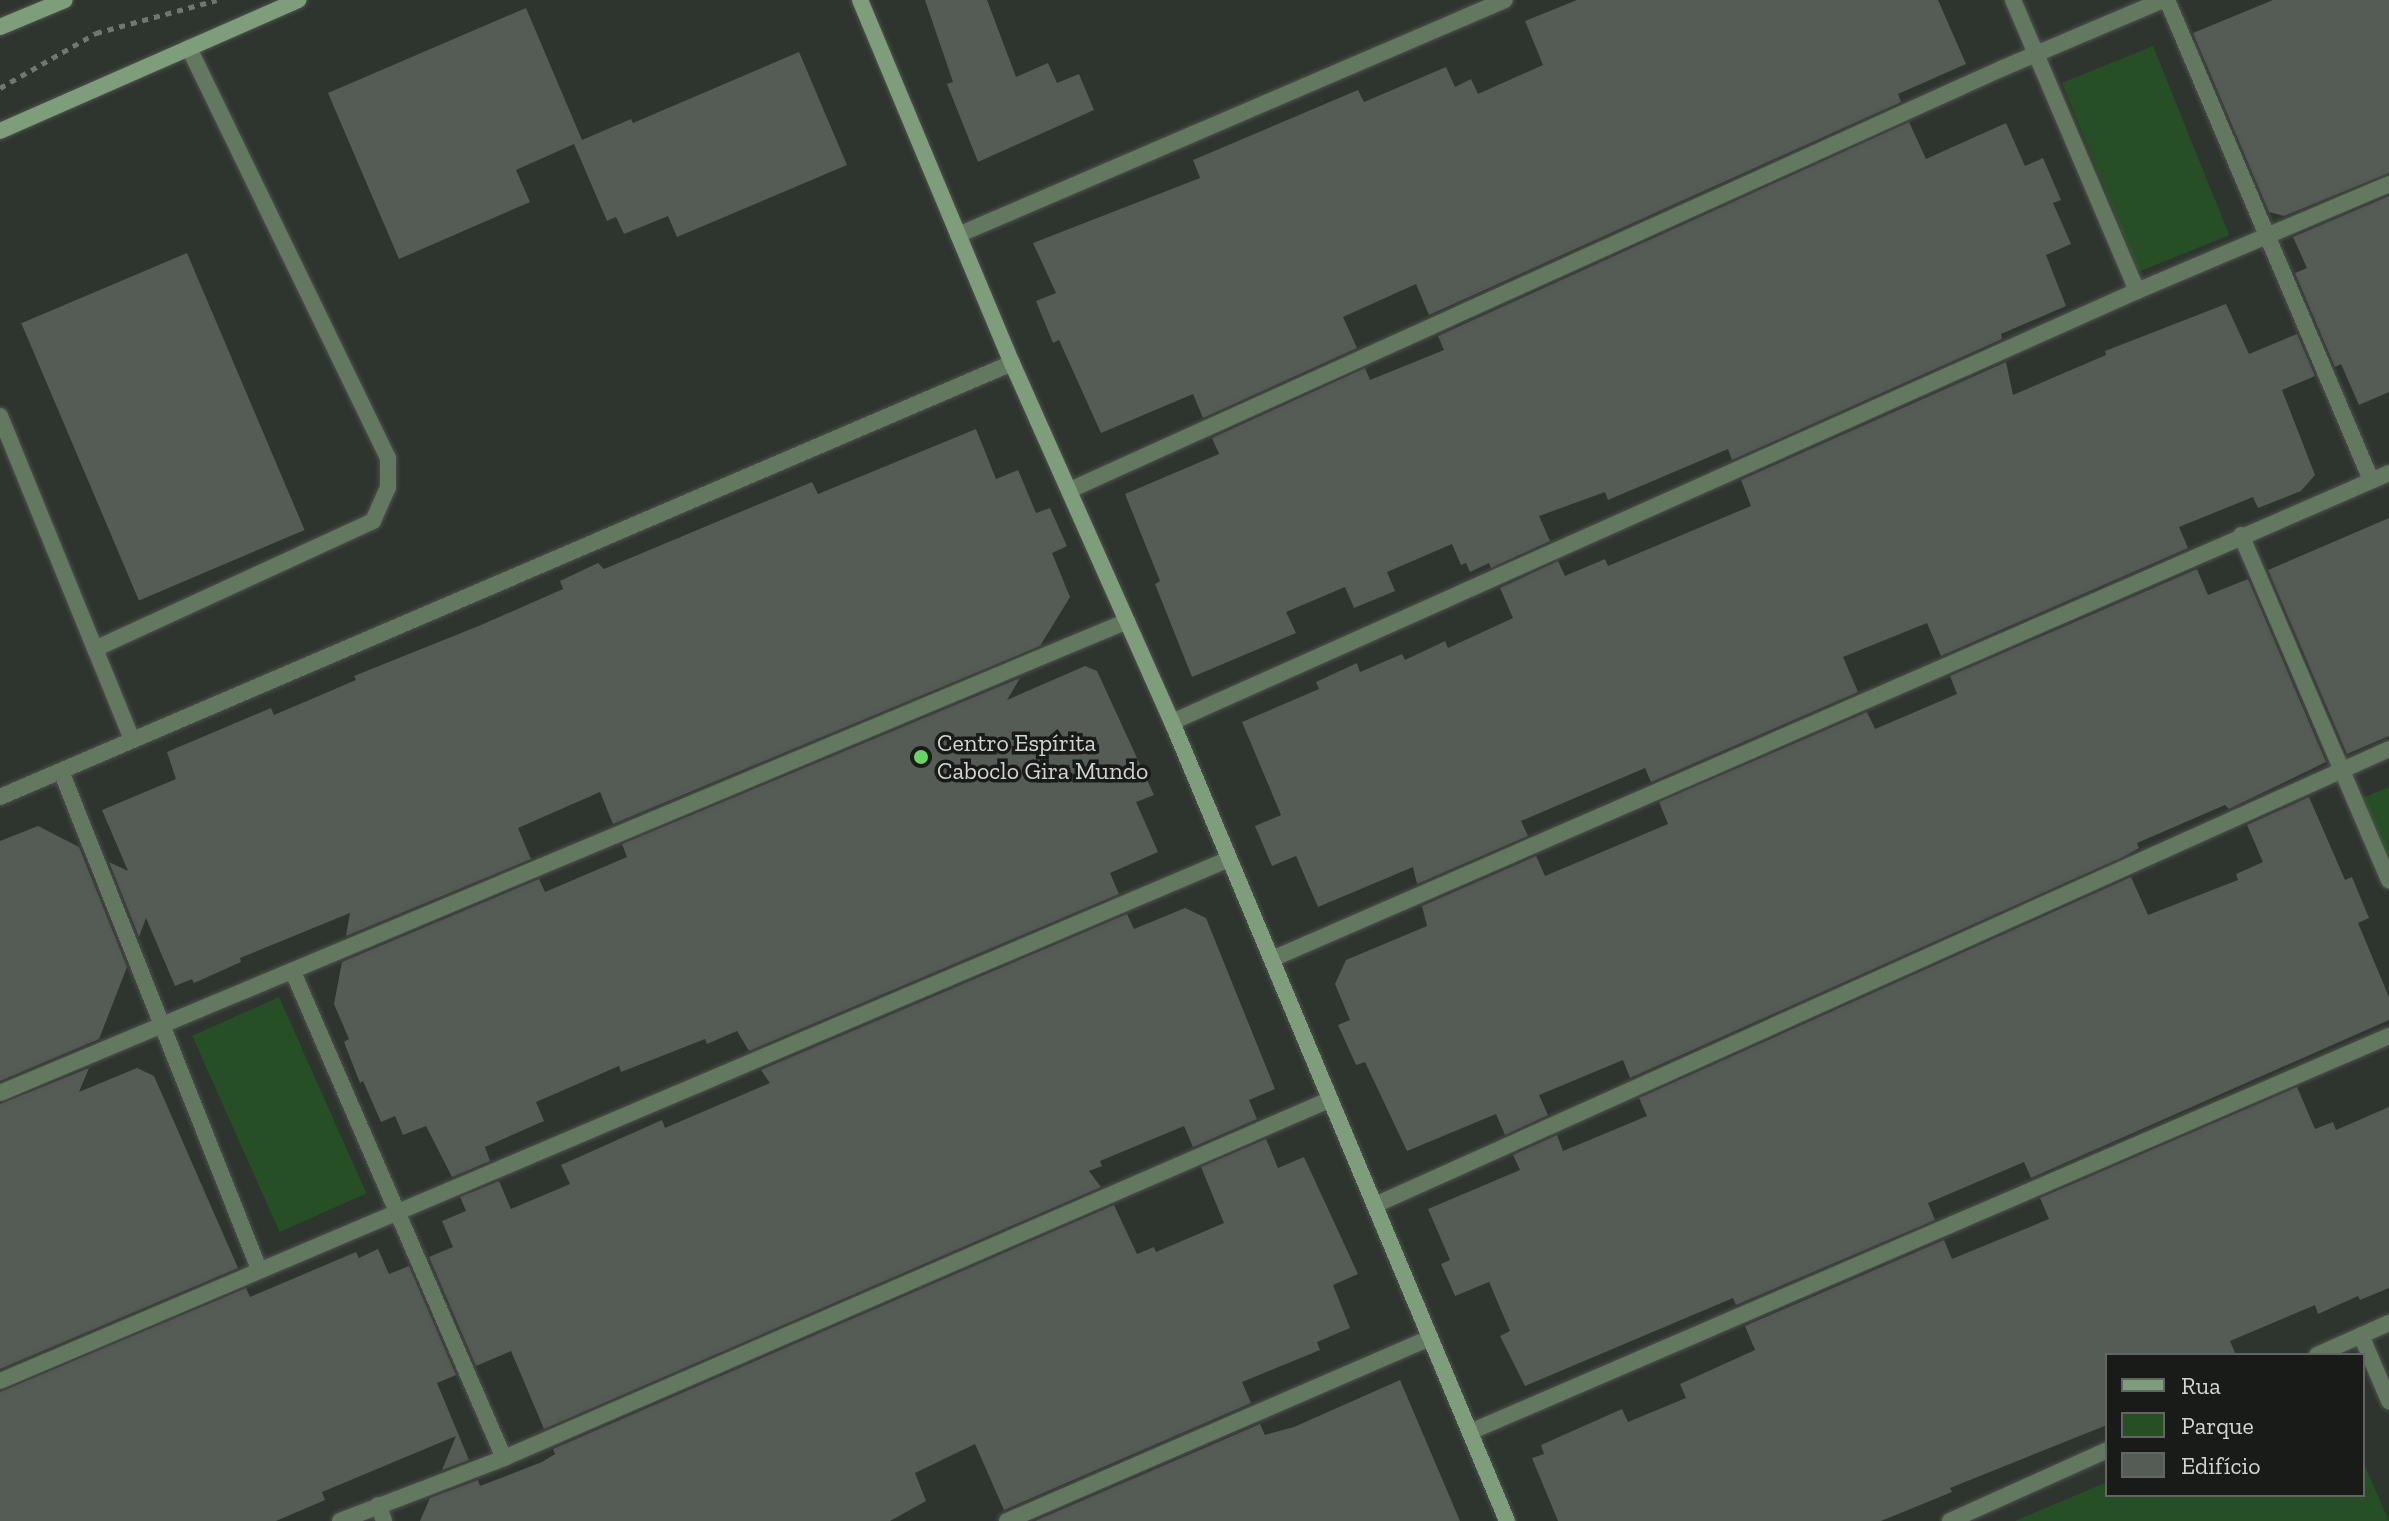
<!DOCTYPE html>
<meta charset="utf-8">
<style>
body{margin:0}
#map{position:relative;width:2389px;height:1521px;overflow:hidden;background:#2e342e;font-family:"Zilla Slab",serif}
div>[style]{position:absolute}
[style*='--x']{left:calc(var(--x)*1px);top:calc(var(--y)*1px);width:calc(var(--w)*1px);rotate:calc(var(--a)*1deg)}
.green>*{inset:0;background:#264f25;transform-origin:0 0}
.building>*{inset:0;background:#555b55;transform-origin:0 0}
.path>*{height:5px;margin-top:-2.5px;transform-origin:0;background:repeating-linear-gradient(90deg,#707670 0 6px,transparent 0 12px)}
.roads{filter:drop-shadow(0 0 2px #4c514c) drop-shadow(0 0 2px #4c514c)}
.lane>*{height:16px;margin:-8px;padding:0 8px;transform-origin:8px;border-radius:8px;background:#637761}
.street>*{height:16px;margin:-8px;padding:0 8px;transform-origin:8px;border-radius:8px;background:#637761}
.secondary>*{height:16px;margin:-8px;padding:0 8px;transform-origin:8px;border-radius:8px;background:#7e9d7b}
.dots>*{width:22px;height:22px;translate:-50% -50%;box-sizing:border-box;border:4px solid #181b18;border-radius:50%}
span{translate:-50% -50%;white-space:nowrap;text-align:center;line-height:1.15;-webkit-text-stroke:7px #181b18;paint-order:stroke}
.poi-label{font-size:24px;color:#d2d6d2}
.left{translate:0 -50%;text-align:left}
.legend{position:absolute;left:2105px;top:1353px;width:260px;height:144px;box-sizing:border-box;background:#181b18;border:2px solid #626662;margin:0;padding:10px 14px;list-style:none;font-size:24px;color:#d2d6d2}
.legend li{display:flex;align-items:center;gap:16px;height:40px}
.legend b{width:40px;border:2px solid #626662}
</style>
<div id="map">
<div class="green">
<i style="left:2153px;top:46px;width:204px;height:98px;rotate:68deg"></i>
<i style="clip-path:polygon(2389px 787px,2389px 861px,2362px 798px)"></i>
<i style="left:279px;top:997px;width:215px;height:95px;rotate:66deg"></i>
<i style="clip-path:polygon(2363px 1462px,2389px 1521px,2015px 1521px,2107px 1482px,2107px 1495px,2363px 1495px)"></i>
</div>
<div class="building">
<i style="clip-path:polygon(925px 0,987px 0,1016px 77px,1048px 63px,1057px 83px,1079px 74px,1094px 110px,978px 162px,947px 84px,953px 82px)"></i>
<i style="clip-path:polygon(1577px 0,1938px 0,1966px 64px,1898px 94px,1901px 102px,1429px 315px,1416px 284px,1343px 317px,1357px 348px,1203px 418px,1193px 394px,1101px 433px,1059px 340px,1053px 343px,1036px 301px,1056px 293px,1033px 243px,1200px 178px,1193px 160px,1358px 90px,1364px 102px,1446px 67px,1455px 87px,1471px 79px,1478px 94px,1543px 65px,1525px 21px)"></i>
<i style="clip-path:polygon(2273px 0,2389px 0,2389px 173px,2284px 216px,2269px 212px,2193px 33px)"></i>
<i style="clip-path:polygon(526px 8px,582px 140px,631px 119px,633px 123px,799px 52px,847px 165px,677px 237px,668px 216px,624px 234px,616px 217px,607px 221px,574px 144px,516px 170px,530px 202px,399px 259px,328px 93px)"></i>
<i style="clip-path:polygon(1909px 122px,1926px 159px,2006px 123px,2025px 166px,2043px 158px,2061px 200px,2053px 203px,2071px 244px,2046px 255px,2066px 306px,2001px 334px,2002px 339px,1732px 460px,1728px 449px,1608px 500px,1605px 492px,1539px 516px,1550px 541px,1491px 568px,1489px 563px,1470px 572px,1466px 563px,1461px 565px,1452px 544px,1387px 572px,1395px 591px,1354px 608px,1345px 587px,1286px 612px,1296px 633px,1192px 677px,1155px 584px,1160px 581px,1125px 494px,1219px 454px,1212px 438px,1365px 368px,1370px 380px,1444px 350px,1438px 336px)"></i>
<i style="clip-path:polygon(2389px 196px,2389px 392px,2359px 405px,2341px 364px,2335px 367px,2295px 273px,2307px 268px,2293px 237px)"></i>
<i style="left:187px;top:253px;width:301px;height:180px;rotate:67deg"></i>
<i style="clip-path:polygon(2226px 304px,2249px 354px,2297px 334px,2315px 376px,2282px 390px,2315px 475px,2301px 491px,2258px 508px,2253px 497px,2179px 527px,2188px 548px,1941px 656px,1927px 623px,1843px 657px,1858px 692px,1651px 782px,1645px 768px,1521px 821px,1528px 836px,1417px 884px,1413px 867px,1318px 907px,1296px 856px,1272px 866px,1255px 826px,1281px 815px,1242px 722px,1319px 689px,1316px 682px,1357px 663px,1360px 672px,1402px 654px,1405px 660px,1445px 641px,1448px 648px,1513px 618px,1500px 588px,1558px 561px,1565px 576px,1605px 559px,1608px 566px,1751px 506px,1741px 480px,2006px 362px,2013px 395px,2106px 355px,2105px 351px)"></i>
<i style="clip-path:polygon(976px 429px,996px 479px,1018px 470px,1036px 513px,1050px 508px,1067px 546px,1052px 553px,1070px 597px,1040px 646px,613px 824px,600px 792px,518px 828px,531px 859px,346px 936px,350px 913px,240px 958px,241px 962px,194px 983px,192px 979px,175px 986px,146px 918px,139px 937px,109px 862px,128px 871px,102px 810px,176px 779px,167px 752px,271px 708px,274px 715px,356px 680px,354px 676px,481px 625px,563px 589px,560px 581px,598px 563px,604px 569px,812px 482px,818px 494px)"></i>
<i style="clip-path:polygon(2389px 518px,2389px 736px,2347px 754px,2268px 570px)"></i>
<i style="clip-path:polygon(2197px 569px,2208px 595px,2248px 579px,2326px 762px,2229px 809px,2225px 805px,2137px 843px,2139px 848px,2123px 857px,1630px 1078px,1623px 1060px,1539px 1095px,1548px 1115px,1505px 1135px,1496px 1114px,1407px 1151px,1365px 1062px,1356px 1065px,1338px 1025px,1350px 1020px,1335px 984px,1346px 960px,1427px 926px,1422px 906px,1536px 856px,1545px 876px,1668px 824px,1659px 802px,1867px 712px,1875px 729px,1957px 694px,1950px 676px)"></i>
<i style="clip-path:polygon(1085px 666px,1097px 671px,1154px 795px,1136px 802px,1158px 852px,1110px 873px,1119px 894px,749px 1051px,737px 1031px,707px 1044px,705px 1039px,621px 1072px,619px 1066px,536px 1102px,544px 1121px,485px 1147px,490px 1161px,452px 1177px,426px 1126px,403px 1135px,395px 1116px,381px 1122px,363px 1081px,360px 1083px,344px 1042px,349px 1039px,334px 1004px,342px 962px,539px 879px,545px 892px,627px 857px,622px 844px,1020px 678px,1007px 700px)"></i>
<i style="clip-path:polygon(2309px 797px,2345px 880px,2352px 877px,2369px 918px,2358px 923px,2389px 997px,2389px 1020px,2031px 1178px,2024px 1162px,1928px 1203px,1935px 1220px,1736px 1305px,1733px 1298px,1525px 1386px,1500px 1336px,1510px 1331px,1489px 1282px,1455px 1296px,1441px 1264px,1450px 1260px,1428px 1209px,1520px 1170px,1513px 1155px,1557px 1135px,1563px 1151px,1647px 1116px,1639px 1098px,2131px 877px,2148px 915px,2238px 880px,2236px 874px,2263px 862px,2247px 825px)"></i>
<i style="clip-path:polygon(38px 826px,79px 847px,127px 967px,99px 1039px,0 1081px,0 841px)"></i>
<i style="clip-path:polygon(1185px 908px,1206px 918px,1275px 1089px,1249px 1100px,1257px 1119px,1193px 1147px,1184px 1126px,1100px 1161px,1102px 1166px,1089px 1171px,1101px 1187px,544px 1429px,511px 1351px,476px 1366px,429px 1257px,453px 1247px,442px 1221px,466px 1211px,460px 1197px,499px 1181px,511px 1209px,570px 1184px,561px 1165px,662px 1120px,665px 1128px,770px 1083px,761px 1070px,1127px 914px,1134px 929px)"></i>
<i style="clip-path:polygon(89px 1068px,79px 1092px,137px 1068px,154px 1076px,238px 1268px,0 1369px,0 1104px)"></i>
<i style="clip-path:polygon(2297px 1087px,2315px 1129px,2333px 1122px,2336px 1130px,2389px 1107px,2389px 1288px,2360px 1300px,2358px 1296px,2318px 1314px,2315px 1305px,2230px 1341px,2236px 1355px,2107px 1355px,2107px 1425px,1950px 1488px,1952px 1492px,1881px 1521px,1558px 1521px,1532px 1458px,1544px 1454px,1541px 1445px,1622px 1409px,1628px 1422px,1686px 1398px,1680px 1384px,1755px 1350px,1745px 1326px,1944px 1240px,1952px 1259px,2049px 1219px,2040px 1198px)"></i>
<i style="clip-path:polygon(1266px 1139px,1278px 1168px,1304px 1157px,1358px 1274px,1333px 1285px,1350px 1328px,1317px 1342px,1320px 1350px,1242px 1382px,1251px 1403px,1004px 1510px,975px 1444px,915px 1473px,926px 1501px,890px 1521px,420px 1521px,430px 1498px,478px 1480px,480px 1486px,542px 1462px,555px 1454px,553px 1449px,1114px 1205px,1137px 1254px,1154px 1247px,1156px 1252px,1224px 1223px,1201px 1167px)"></i>
<i style="clip-path:polygon(378px 1249px,389px 1274px,409px 1266px,456px 1375px,437px 1383px,469px 1460px,442px 1470px,456px 1436px,322px 1492px,325px 1500px,276px 1521px,0 1521px,0 1392px,246px 1288px,250px 1297px,356px 1252px,359px 1258px)"></i>
<i style="clip-path:polygon(1400px 1380px,1460px 1521px,1035px 1521px,1260px 1424px,1265px 1435px,1294px 1427px)"></i>
</div>
<div class="path">
<i style="--x:0;--y:88;--w:111;--a:-29.8"></i>
<i style="--x:96;--y:33;--w:125;--a:-15.3"></i>
</div>
<div class="roads">
<div class="lane">
<i style="--x:0;--y:416;--w:350;--a:67.8"></i>
<i style="--x:95;--y:649;--w:306;--a:-24.7"></i>
<i style="--x:373;--y:521;--w:36;--a:-66"></i>
<i style="--x:388;--y:488;--w:30;--a:-90"></i>
<i style="--x:388;--y:458;--w:456;--a:-115.9"></i>
</div>
<div class="street">
<i style="--x:2013;--y:0;--w:316;--a:66.9"></i>
<i style="--x:2167;--y:0;--w:522;--a:66.97"></i>
<i style="--x:958;--y:235;--w:595;--a:-23.25"></i>
<i style="--x:1070;--y:490;--w:1024;--a:-24.34"></i>
<i style="--x:2003;--y:68;--w:174;--a:-23"></i>
<i style="--x:2241;--y:535;--w:376;--a:66.8"></i>
<i style="--x:1172;--y:722;--w:1057;--a:-24.07"></i>
<i style="--x:2137;--y:291;--w:274;--a:-23"></i>
<i style="--x:61;--y:771;--w:536;--a:68.32"></i>
<i style="--x:0;--y:797;--w:1101;--a:-23.21"></i>
<i style="--x:1272;--y:959;--w:1218;--a:-23.51"></i>
<i style="--x:293;--y:972;--w:530;--a:66.53"></i>
<i style="--x:0;--y:1093;--w:1222;--a:-22.72"></i>
<i style="--x:1375;--y:1205;--w:1112;--a:-24.21"></i>
<i style="--x:2361;--y:1335;--w:72;--a:67"></i>
<i style="--x:2317;--y:1355;--w:79;--a:-24"></i>
<i style="--x:0;--y:1381;--w:1335;--a:-23.01"></i>
<i style="--x:1470;--y:1432;--w:1001;--a:-23.31"></i>
<i style="--x:378;--y:1505;--w:17;--a:69"></i>
<i style="--x:340;--y:1521;--w:176;--a:-21"></i>
<i style="--x:504;--y:1458;--w:899;--a:-23.46"></i>
<i style="--x:1007;--y:1521;--w:461;--a:-23.4"></i>
<i style="--x:1950;--y:1521;--w:172;--a:-24.3"></i>
</div>
<div class="secondary">
<i style="--x:860;--y:0;--w:394;--a:67.3"></i>
<i style="--x:1012;--y:363;--w:393;--a:66"></i>
<i style="--x:1172;--y:722;--w:866;--a:67.25"></i>
<i style="--x:0;--y:27;--w:70;--a:-22.6"></i>
<i style="--x:0;--y:131;--w:326;--a:-23.7"></i>
</div>
</div>
<div class="dots">
<i style="left:921px;top:757px;background:#68d465"></i>
</div>
<div class="poi-label">
<span class="left" style="left:937px;top:757px">Centro Espírita<br>Caboclo Gira Mundo</span>
</div>
<ul class="legend">
<li><b style="height:10px;background:#7e9d7b"></b>Rua</li>
<li><b style="height:22px;background:#264f25"></b>Parque</li>
<li><b style="height:22px;background:#555b55"></b>Edifício</li>
</ul>
</div>
